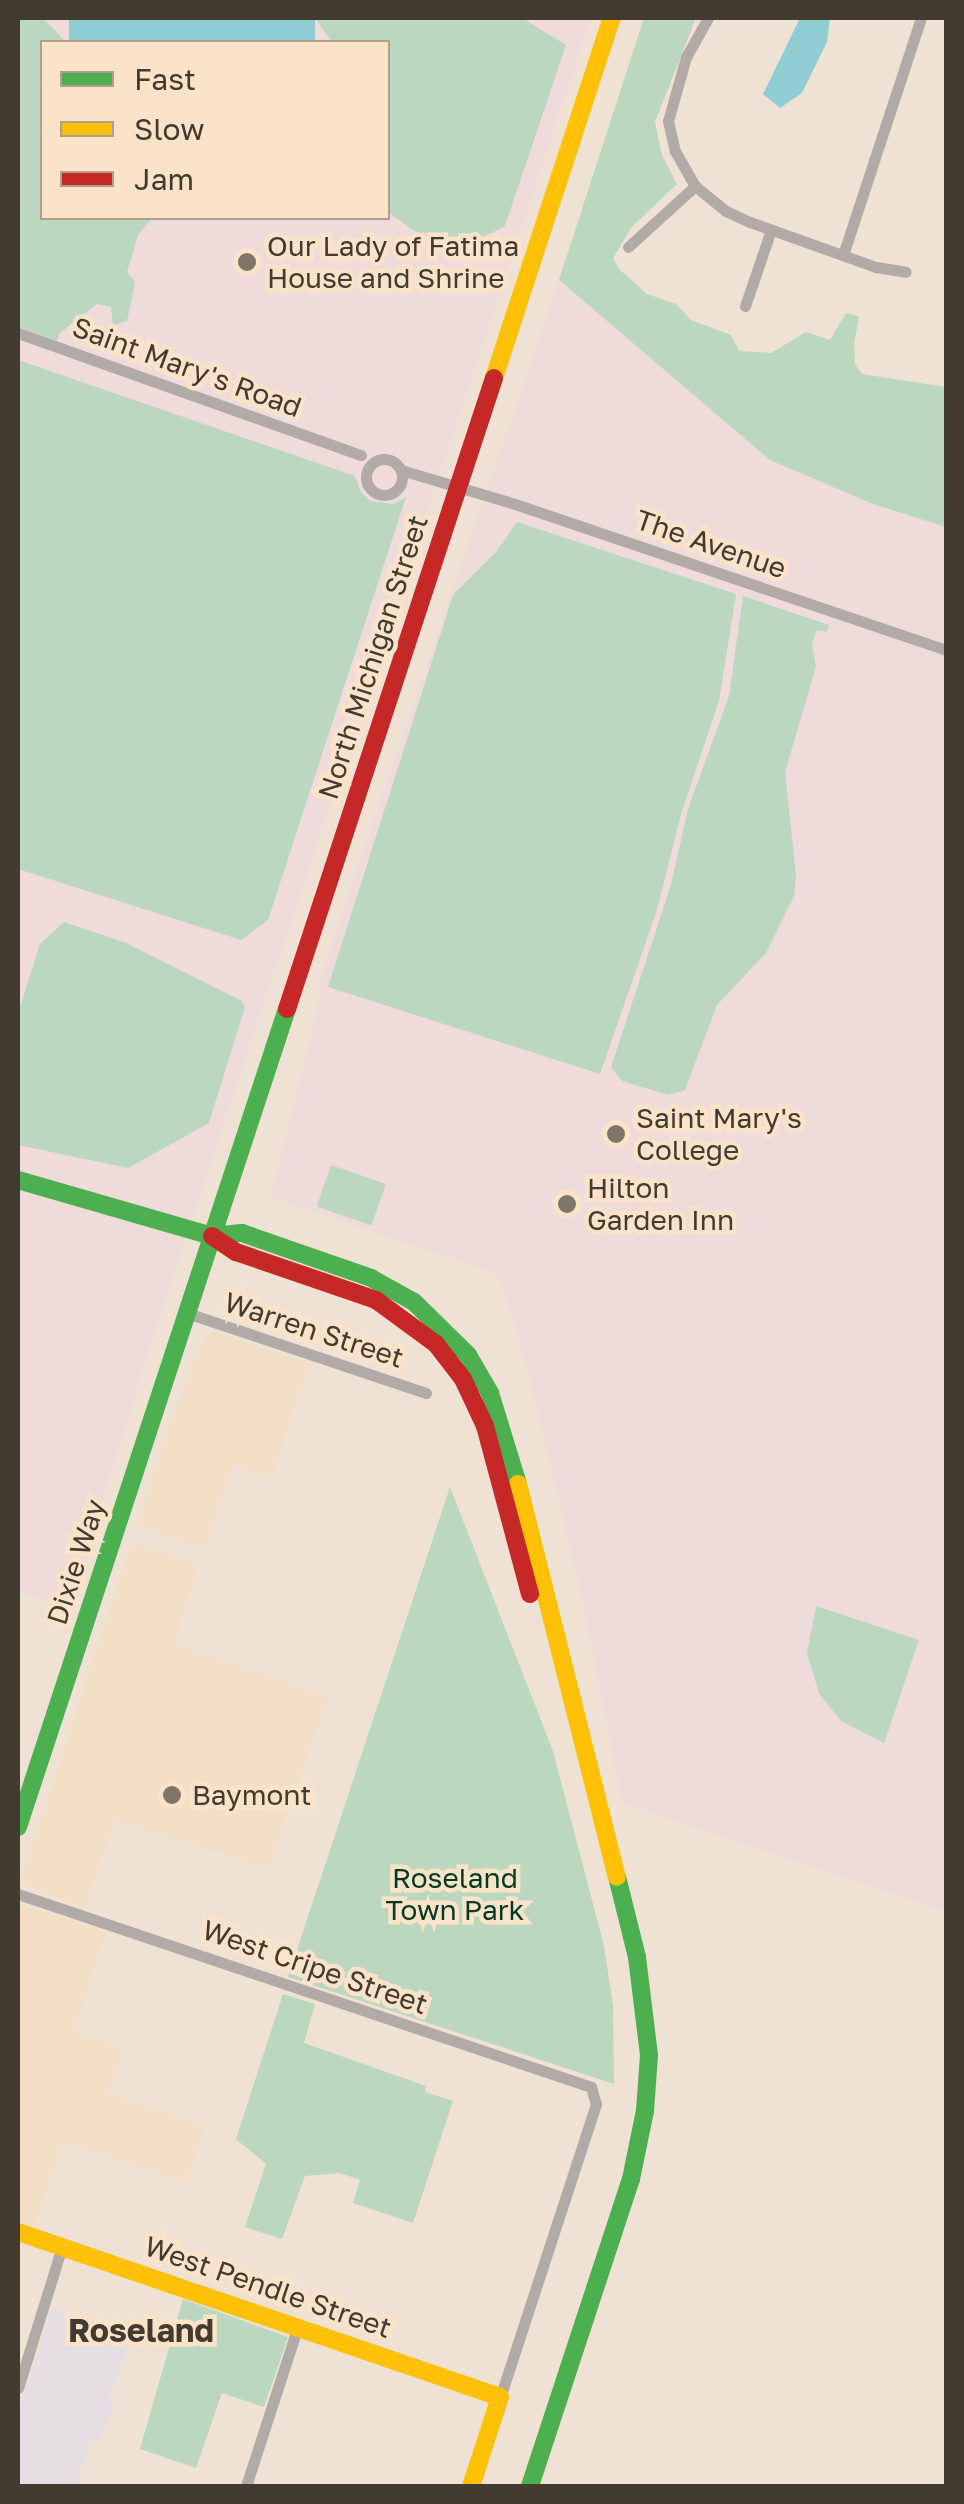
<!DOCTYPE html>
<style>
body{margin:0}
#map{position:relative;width:964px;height:2504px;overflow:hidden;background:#efe2d4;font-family:"Golos Text",sans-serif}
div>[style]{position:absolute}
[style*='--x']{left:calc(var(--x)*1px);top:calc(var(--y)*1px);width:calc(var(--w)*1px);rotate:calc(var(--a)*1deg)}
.built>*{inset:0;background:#f3dec6}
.industrial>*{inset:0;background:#e5dee3}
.education>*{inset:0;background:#eedbda}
.green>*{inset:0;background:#bcd7bf;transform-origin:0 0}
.water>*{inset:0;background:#90ced3;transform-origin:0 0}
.street>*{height:11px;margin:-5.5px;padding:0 5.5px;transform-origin:5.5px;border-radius:5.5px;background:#b1aaa6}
.street>.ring{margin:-5.5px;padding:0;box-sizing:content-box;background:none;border:11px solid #b1aaa6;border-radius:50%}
.fast>*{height:18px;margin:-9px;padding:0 9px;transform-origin:9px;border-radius:9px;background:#4caf50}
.slow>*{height:18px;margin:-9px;padding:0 9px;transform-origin:9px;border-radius:9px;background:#ffc107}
.jam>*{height:18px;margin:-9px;padding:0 9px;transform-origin:9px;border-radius:9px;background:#c62828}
.dots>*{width:28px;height:28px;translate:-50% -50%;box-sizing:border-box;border:5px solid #fae3c9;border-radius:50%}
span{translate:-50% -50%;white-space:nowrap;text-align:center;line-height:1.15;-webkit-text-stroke:9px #fae3c9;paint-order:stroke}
.poi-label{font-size:28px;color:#433a30}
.left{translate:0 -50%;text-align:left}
.street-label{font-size:28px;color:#433a30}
.park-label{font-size:28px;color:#003c24}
.quarter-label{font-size:32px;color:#433a30;font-weight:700}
.frame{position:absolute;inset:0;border:20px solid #433a30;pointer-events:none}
.legend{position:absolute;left:40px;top:40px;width:350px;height:180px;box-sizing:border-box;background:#fae3c9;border:2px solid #b19f8c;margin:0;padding:12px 18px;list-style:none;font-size:30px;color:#433a30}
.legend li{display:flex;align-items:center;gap:20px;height:50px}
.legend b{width:50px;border:2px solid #b19f8c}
</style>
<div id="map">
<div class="built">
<i style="clip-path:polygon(214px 1332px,308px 1365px,272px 1477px,232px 1464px,205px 1548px,137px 1525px,172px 1418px,207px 1333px)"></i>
<i style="clip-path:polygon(138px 1545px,199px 1565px,173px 1645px,327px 1697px,268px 1869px,115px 1819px,85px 1908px,20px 1882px,131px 1546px)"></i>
<i style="clip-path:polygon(18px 1904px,106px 1932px,74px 2031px,122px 2048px,108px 2093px,205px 2126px,186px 2182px,63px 2141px,34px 2229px,18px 2223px)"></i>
</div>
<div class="industrial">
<i style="clip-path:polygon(52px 2309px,132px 2335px,108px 2401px,114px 2405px,99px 2442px,91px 2440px,75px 2486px,18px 2486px,18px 2412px)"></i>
</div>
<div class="education">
<i style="clip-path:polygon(evenodd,18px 18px,591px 18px,163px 1304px,69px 1609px,18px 1592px,18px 18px,42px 42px,388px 42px,388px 218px,42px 218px,42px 42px)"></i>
<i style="clip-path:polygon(559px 280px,770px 460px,873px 504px,946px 527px,946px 1912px,622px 1802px,581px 1594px,526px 1362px,500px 1280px,489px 1270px,271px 1197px,317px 1010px,322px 972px)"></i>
</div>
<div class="green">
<i style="clip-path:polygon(18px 18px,43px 18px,66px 42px,42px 42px,42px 218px,152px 218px,138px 235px,127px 272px,135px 282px,127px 321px,113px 325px,111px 307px,97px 304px,60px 333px,57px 341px,18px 327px)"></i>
<i style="clip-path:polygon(315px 18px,522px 18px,566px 45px,505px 226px,473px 242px,451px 243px,416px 232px,389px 213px,388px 42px,332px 42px)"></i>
<i style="clip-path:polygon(644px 18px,696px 18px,655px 122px,662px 155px,677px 184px,631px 228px,613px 258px,619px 269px,647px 294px,676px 304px,691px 320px,731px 335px,739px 351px,771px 353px,806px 332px,830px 340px,846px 313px,859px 316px,854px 344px,855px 364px,862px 374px,946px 387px,946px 527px,873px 504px,770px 460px,559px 280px)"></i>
<i style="clip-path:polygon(18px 360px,355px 476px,361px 492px,371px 501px,393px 504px,406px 497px,268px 920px,241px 940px,18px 869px)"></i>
<i style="clip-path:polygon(517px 522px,736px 594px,719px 701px,681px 814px,657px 910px,600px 1074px,328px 987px,453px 595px,497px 551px)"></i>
<i style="clip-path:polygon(743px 596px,829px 625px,827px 632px,817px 630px,812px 643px,816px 667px,785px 772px,796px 876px,794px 896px,766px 953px,717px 1005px,685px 1090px,669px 1095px,622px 1081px,611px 1067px,671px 885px,688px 809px,729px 696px)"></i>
<i style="clip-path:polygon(64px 922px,126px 943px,242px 1001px,245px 1007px,209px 1123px,128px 1168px,18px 1145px,18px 1013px,40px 944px)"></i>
<i style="left:331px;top:1165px;width:58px;height:44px;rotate:19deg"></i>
<i style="clip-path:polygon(450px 1487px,553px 1751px,604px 1946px,613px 2005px,614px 2084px,288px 1977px)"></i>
<i style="clip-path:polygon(816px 1606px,919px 1640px,884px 1743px,841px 1721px,819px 1693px,807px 1653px)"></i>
<i style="clip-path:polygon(283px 1994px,315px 2004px,304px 2043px,426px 2086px,425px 2092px,453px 2101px,413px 2223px,353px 2203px,360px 2180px,340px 2173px,305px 2176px,282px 2239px,245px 2227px,266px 2164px,236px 2139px)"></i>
<i style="clip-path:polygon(183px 2299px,288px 2337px,264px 2407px,222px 2393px,196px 2468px,140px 2449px)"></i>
</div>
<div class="water">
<i style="left:69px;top:18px;width:246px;height:30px"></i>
<i style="clip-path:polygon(800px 18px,830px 18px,827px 42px,802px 93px,780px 108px,763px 94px)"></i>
</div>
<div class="street">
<i style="--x:708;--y:18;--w:45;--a:119.4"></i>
<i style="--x:686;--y:57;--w:66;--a:105.7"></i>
<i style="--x:668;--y:121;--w:31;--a:77"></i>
<i style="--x:675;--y:151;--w:40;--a:60.3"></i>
<i style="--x:695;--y:186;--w:40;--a:39"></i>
<i style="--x:726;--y:211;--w:26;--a:25"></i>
<i style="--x:750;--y:222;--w:134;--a:19.7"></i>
<i style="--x:876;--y:267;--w:30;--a:9"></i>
<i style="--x:628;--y:247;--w:91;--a:-42.3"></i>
<i style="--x:843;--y:255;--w:250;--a:-71.8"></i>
<i style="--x:745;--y:306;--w:80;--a:-71.1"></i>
<i style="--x:18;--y:333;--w:364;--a:19.6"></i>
<i class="ring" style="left:366px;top:459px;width:25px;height:25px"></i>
<i style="--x:401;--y:470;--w:119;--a:16.6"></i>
<i style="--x:515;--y:504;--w:455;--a:18.7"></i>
<i style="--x:187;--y:1313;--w:252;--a:18.5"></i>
<i style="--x:18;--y:1894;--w:605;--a:18.61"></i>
<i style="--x:591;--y:2087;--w:18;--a:74"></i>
<i style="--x:596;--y:2104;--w:308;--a:108.1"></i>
<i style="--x:18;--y:2388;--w:148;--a:-72.7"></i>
<i style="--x:246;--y:2486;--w:168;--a:-72"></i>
</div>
<div class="fast">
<i style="--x:18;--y:1180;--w:202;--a:16.1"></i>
<i style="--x:212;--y:1236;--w:30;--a:-6"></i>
<i style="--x:242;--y:1233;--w:137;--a:19.2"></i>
<i style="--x:371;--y:1278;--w:49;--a:29.2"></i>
<i style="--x:414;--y:1302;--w:76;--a:44.5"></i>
<i style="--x:468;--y:1355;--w:44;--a:59.9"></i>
<i style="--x:490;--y:1393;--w:95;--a:72.9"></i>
<i style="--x:18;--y:1827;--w:861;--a:-71.8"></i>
<i style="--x:530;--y:2486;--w:323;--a:-71.8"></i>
<i style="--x:631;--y:2179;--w:69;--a:-78.4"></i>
<i style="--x:645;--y:2111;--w:56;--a:-85.9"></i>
<i style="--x:649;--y:2055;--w:99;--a:-97"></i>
<i style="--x:637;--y:1957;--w:82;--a:-104"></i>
</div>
<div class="slow">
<i style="--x:494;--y:378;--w:379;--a:-71.9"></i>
<i style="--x:518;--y:1484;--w:405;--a:75.9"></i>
<i style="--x:18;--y:2232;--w:509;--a:18.9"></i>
<i style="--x:500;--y:2397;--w:94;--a:108"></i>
</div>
<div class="jam">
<i style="--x:287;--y:1009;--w:664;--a:-71.84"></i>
<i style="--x:212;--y:1236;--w:29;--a:34"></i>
<i style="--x:236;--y:1252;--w:148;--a:18.9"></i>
<i style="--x:376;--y:1300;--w:74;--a:36.3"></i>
<i style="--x:436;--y:1344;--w:44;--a:52.4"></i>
<i style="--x:463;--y:1379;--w:52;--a:64.9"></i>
<i style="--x:485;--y:1426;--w:174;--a:75"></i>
</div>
<div class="dots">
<i style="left:247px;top:262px;background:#7f7569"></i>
<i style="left:616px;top:1134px;background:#7f7569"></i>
<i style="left:567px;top:1204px;background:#7f7569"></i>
<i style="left:172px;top:1795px;background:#7f7569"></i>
</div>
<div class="poi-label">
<span class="left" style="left:267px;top:262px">Our Lady of Fatima<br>House and Shrine</span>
<span class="left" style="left:636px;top:1134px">Saint Mary's<br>College</span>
<span class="left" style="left:587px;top:1204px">Hilton<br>Garden Inn</span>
<span class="left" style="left:192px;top:1795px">Baymont</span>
</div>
<div class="street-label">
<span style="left:187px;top:367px;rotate:20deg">Saint Mary's Road</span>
<span style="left:711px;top:544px;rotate:19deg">The Avenue</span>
<span style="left:373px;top:657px;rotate:-72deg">North Michigan Street</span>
<span style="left:314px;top:1330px;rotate:18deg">Warren Street</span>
<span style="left:76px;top:1562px;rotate:-72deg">Dixie Way</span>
<span style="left:315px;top:1967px;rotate:19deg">West Cripe Street</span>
<span style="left:268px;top:2287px;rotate:19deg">West Pendle Street</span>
</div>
<div class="park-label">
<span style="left:455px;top:1894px">Roseland<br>Town Park</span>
</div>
<div class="quarter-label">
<span style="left:141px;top:2330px">Roseland</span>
</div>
<div class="frame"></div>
<ul class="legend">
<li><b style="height:12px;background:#4caf50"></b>Fast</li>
<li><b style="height:12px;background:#ffc107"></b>Slow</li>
<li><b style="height:12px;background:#c62828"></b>Jam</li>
</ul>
</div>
